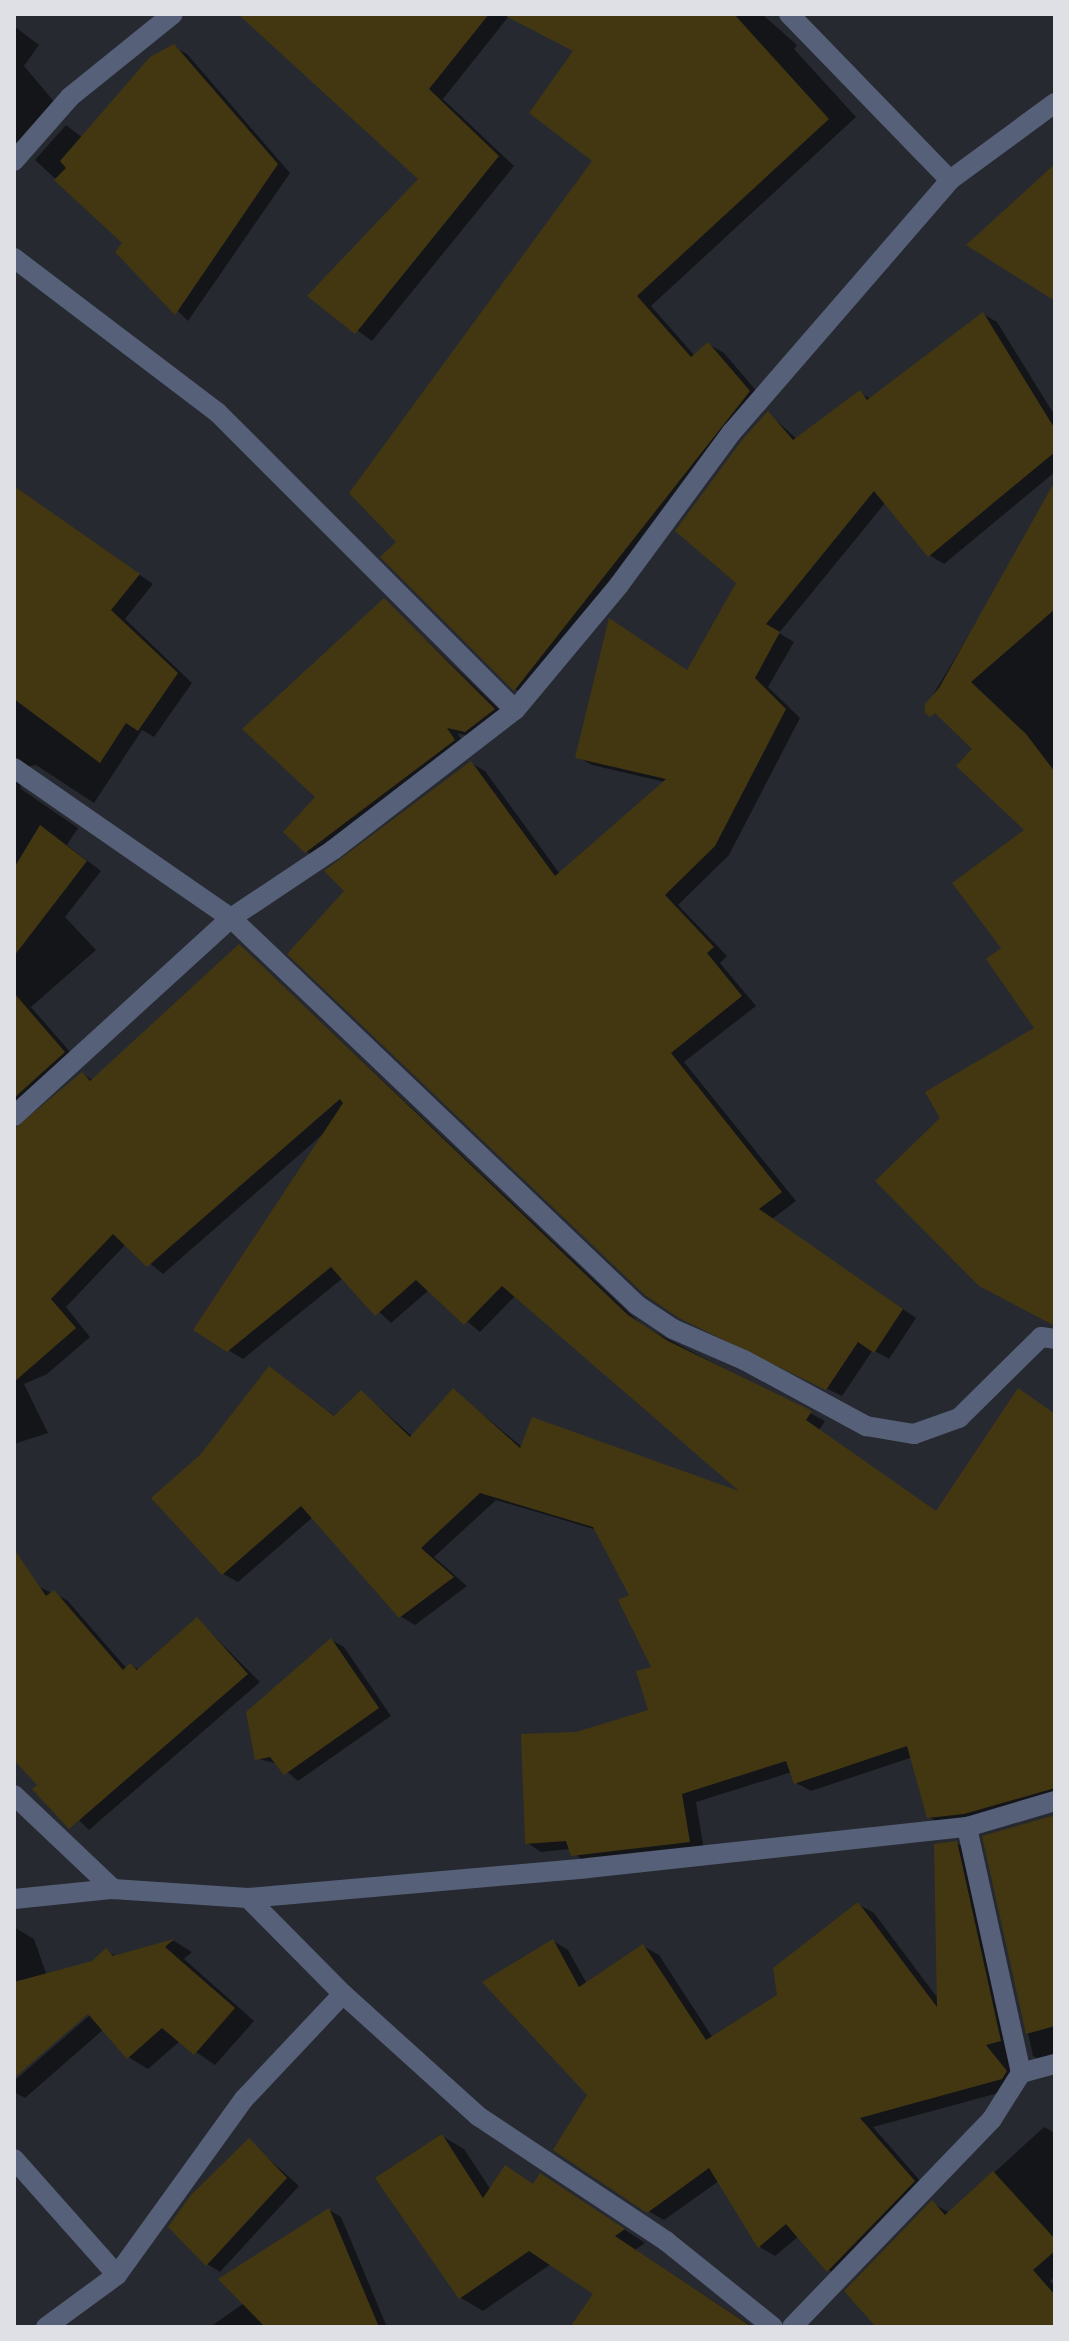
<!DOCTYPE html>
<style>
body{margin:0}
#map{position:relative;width:1069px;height:2341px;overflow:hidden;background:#262930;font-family:"Zilla Slab",serif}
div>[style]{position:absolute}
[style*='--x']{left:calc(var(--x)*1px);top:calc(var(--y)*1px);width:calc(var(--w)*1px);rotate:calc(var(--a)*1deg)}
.shadow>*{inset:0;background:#0007}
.building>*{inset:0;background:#433712}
.street>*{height:20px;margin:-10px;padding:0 10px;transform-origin:10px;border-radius:10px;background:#576079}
span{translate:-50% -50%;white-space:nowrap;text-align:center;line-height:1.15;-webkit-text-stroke:8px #1d1f26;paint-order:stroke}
.frame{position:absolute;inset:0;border:16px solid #dee0e5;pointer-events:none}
</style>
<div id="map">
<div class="shadow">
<i style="clip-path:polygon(240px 14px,762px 14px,797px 45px,794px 49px,856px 117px,651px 306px,695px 356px,708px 344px,724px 353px,765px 401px,531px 698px,515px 689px,398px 542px,595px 161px,575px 51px,509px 16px,443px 99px,514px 166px,372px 341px,310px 296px,421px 179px)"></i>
<i style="clip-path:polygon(14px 26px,39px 45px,24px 66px,62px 111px,29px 149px,14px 141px)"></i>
<i style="clip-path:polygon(174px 47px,187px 54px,290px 173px,188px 321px,117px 251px,125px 243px,35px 160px,66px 125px,83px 138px)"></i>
<i style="clip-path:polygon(983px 314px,997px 322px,1055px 416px,1055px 472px,944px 564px,929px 555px,886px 502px,779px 633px,794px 642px,768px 687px,800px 718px,729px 855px,678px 905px,727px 956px,720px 963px,756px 1006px,684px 1062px,796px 1201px,772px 1219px,916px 1318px,889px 1359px,873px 1350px,842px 1396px,696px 1325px,471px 763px,485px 771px,560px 874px,665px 782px,592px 765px,577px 757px,688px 672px,738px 582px,768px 413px,797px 439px,860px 393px,871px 399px)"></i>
<i style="clip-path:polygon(14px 486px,153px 584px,125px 619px,192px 683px,154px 737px,142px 730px,94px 803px,36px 765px,17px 769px,21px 789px,78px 828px,67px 845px,101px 871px,65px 917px,96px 950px,31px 1007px,78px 1061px,19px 1115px,16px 1129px,82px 1074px,93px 1080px,240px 946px,643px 1326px,825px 1421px,819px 1430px,937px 1513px,1055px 1415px,1055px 1801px,944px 1826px,929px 1817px,913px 1757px,811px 1791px,796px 1783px,792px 1772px,696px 1802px,704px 1850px,587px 1864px,570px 1849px,541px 1852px,527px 1843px,576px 1734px,651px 1712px,654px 1668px,631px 1595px,597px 1530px,496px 1500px,434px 1557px,467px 1586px,415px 1625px,400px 1616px,313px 1517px,238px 1582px,223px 1574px,201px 1457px,270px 1368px,336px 1417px,362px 1392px,413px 1437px,454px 1391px,522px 1447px,748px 1496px,516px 1295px,480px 1332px,429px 1290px,391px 1323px,343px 1278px,243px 1359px,228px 1350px,323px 1134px,163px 1274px,126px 1244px,66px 1307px,90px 1337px,47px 1374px,24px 1384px,48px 1433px,14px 1444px)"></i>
<i style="clip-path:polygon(1002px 580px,1055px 584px,1055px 987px,1004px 949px,1027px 830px,975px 748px,928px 703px)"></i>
<i style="clip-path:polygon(384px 600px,507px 717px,479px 739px,457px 733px,467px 747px,319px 859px,306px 851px,318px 797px)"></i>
<i style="clip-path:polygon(39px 1587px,67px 1600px,127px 1669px,131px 1665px,140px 1670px,198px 1620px,260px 1682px,89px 1830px,14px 1757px,14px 1609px)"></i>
<i style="clip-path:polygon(331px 1640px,344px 1647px,391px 1716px,298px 1781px,278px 1764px,256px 1758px)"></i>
<i style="clip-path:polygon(1055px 1815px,1055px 2063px,1048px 2064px,1033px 2056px,985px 1837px)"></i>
<i style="clip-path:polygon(956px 1843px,972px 1852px,1017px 2088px,873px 2127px,929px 2191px,844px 2279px,829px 2270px,799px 2236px,775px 2256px,760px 2247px,719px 2181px,664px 2220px,648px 2211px,589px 2095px,553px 1941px,568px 1950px,587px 1984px,643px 1946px,659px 1955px,713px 2038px,780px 1996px,858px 1904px,874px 1913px,939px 2000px)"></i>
<i style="clip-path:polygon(evenodd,14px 1927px,34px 1939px,47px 1976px,93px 1963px,106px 1950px,117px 1957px,174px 1941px,192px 1952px,184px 1959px,254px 2021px,215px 2065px,180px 2041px,148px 2069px,128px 2057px,104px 2029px,25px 2098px,14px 2092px,14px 1927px,94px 2006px,97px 2009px,14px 2081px,14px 2075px,94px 2006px)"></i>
<i style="clip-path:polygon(1044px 2127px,1055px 2133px,1055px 2277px,1050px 2281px,1055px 2286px,1055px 2327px,878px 2327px,932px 2203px,950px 2213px)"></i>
<i style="clip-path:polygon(442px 2136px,464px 2149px,491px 2190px,562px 2188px,645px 2243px,635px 2250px,753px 2327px,596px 2327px,596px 2293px,551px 2264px,483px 2311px,461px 2298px,378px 2178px)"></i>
<i style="clip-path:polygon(249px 2141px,299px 2186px,220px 2272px,207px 2264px)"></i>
<i style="clip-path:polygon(329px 2210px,341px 2217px,387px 2327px,210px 2327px,244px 2303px)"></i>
</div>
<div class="building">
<i style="clip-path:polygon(238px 14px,489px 14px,429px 89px,499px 156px,355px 334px,307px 296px,418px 179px)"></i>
<i style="clip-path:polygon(502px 14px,734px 14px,829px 119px,637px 296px,691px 357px,708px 342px,750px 391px,514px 691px,380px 557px,396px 542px,349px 493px,592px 161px,529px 113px,573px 51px)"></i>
<i style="clip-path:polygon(174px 44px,278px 164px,175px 315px,115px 252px,122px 243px,54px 180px,66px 168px,60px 161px,150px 57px)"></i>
<i style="clip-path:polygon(1055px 164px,1055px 301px,966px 245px)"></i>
<i style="clip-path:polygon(983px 312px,1055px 429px,1055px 452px,928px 557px,874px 491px,766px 624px,780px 632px,755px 678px,786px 709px,715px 846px,665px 895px,714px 947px,707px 953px,742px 996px,671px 1053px,782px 1192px,759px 1209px,903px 1309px,874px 1353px,858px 1342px,826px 1390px,679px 1318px,645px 1295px,287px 954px,344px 891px,324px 871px,471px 761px,555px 876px,666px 779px,575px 758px,609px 618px,687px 670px,736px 583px,675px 531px,742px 440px,768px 411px,793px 440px,860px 390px,867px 400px)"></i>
<i style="clip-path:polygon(1055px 481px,1055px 609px,971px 682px,1026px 734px,1055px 772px,1055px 1326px,979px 1286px,875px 1181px,940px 1118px,925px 1092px,1034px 1028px,986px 959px,1001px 948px,952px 883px,1024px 830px,956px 766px,972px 749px,935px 713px,930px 717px,925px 713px,925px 704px,939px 688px)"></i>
<i style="clip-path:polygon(14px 486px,140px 574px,111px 610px,178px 673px,138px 731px,126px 723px,100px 763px,14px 699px)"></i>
<i style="clip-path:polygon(384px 598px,495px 709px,465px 732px,447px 728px,455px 740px,305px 853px,283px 832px,315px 797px,242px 729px)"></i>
<i style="clip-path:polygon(40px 825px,87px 861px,14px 956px,14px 868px)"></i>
<i style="clip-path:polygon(239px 944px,628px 1315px,668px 1341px,812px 1411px,806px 1420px,936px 1511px,1018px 1388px,1055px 1414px,1055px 1788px,964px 1814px,927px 1818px,907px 1746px,794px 1784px,786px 1761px,682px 1794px,690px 1842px,571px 1856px,566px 1841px,525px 1844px,521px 1734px,576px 1732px,648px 1710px,636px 1671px,651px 1667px,618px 1600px,629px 1595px,593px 1527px,480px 1493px,421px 1548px,454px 1577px,399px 1618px,301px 1506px,222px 1575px,151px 1498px,200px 1455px,269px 1366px,334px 1416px,361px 1390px,410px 1437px,453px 1388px,520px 1448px,532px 1417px,739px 1491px,502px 1286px,464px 1325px,416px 1280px,375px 1316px,331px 1267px,227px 1352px,193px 1330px,343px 1103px,340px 1099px,147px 1267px,113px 1234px,51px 1299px,76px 1328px,14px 1382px,14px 1129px,82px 1072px,90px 1081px)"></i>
<i style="clip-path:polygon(14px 993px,65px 1052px,14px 1098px)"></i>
<i style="clip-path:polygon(14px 1549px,46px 1596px,54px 1590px,123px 1670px,130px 1663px,137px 1670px,197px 1617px,248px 1674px,69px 1829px,32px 1789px,37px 1785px,14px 1760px)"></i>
<i style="clip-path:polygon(331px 1638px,379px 1708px,284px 1775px,270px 1757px,255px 1760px,246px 1712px)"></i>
<i style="clip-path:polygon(1055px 1815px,1055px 2026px,1026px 2034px,982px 1836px)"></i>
<i style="clip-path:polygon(957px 1841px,1001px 2041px,986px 2045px,1007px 2071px,1002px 2079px,860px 2118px,915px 2181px,827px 2272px,786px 2224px,758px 2248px,709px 2168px,647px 2213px,553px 2150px,587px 2095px,482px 1982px,553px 1939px,579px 1987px,643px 1944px,706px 2040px,777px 1995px,773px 1968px,858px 1902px,937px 2007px,934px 1844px)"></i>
<i style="clip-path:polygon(174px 1939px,165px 1947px,235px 2008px,194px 2055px,162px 2028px,127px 2059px,88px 2014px,14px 2078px,14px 1982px,92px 1961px,106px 1948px,113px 1956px)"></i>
<i style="clip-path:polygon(442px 2134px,483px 2198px,505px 2165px,533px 2184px,540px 2173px,625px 2229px,615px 2236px,752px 2327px,570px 2327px,593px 2294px,529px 2251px,459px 2299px,375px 2178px)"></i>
<i style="clip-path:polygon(249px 2138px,287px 2178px,206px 2266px,168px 2227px,191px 2195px)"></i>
<i style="clip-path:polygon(993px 2171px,1055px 2239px,1055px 2251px,1033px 2270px,1055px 2295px,1055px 2327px,876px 2327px,844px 2291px,932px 2200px,945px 2215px)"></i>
<i style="clip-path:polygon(329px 2208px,379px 2327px,265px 2327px,218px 2279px)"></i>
</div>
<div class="street">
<i style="--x:789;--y:14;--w:231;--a:45.9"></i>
<i style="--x:14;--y:161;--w:85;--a:-48.8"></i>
<i style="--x:70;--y:97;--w:132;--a:-38.9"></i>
<i style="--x:14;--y:258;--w:255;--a:37.2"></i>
<i style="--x:217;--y:412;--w:421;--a:45"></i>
<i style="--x:14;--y:768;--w:264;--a:34.7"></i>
<i style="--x:231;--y:918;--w:561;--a:43.63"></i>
<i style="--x:637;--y:1305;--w:43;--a:33.7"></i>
<i style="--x:673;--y:1329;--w:77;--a:23.6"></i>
<i style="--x:744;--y:1360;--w:139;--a:28.4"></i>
<i style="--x:866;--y:1426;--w:49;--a:9.5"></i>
<i style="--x:914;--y:1434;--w:48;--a:-19.6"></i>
<i style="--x:959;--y:1418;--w:115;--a:-44.6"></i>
<i style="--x:1041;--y:1337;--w:14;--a:8"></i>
<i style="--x:14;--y:1116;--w:294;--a:-42.4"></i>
<i style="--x:231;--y:918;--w:123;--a:-33.7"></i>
<i style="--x:333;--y:850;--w:230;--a:-37.6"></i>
<i style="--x:515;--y:710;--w:163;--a:-50.2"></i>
<i style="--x:619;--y:585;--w:190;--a:-53.6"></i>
<i style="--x:732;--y:432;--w:333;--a:-49.1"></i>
<i style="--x:950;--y:180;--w:130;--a:-36.3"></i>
<i style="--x:14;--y:1795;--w:137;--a:43.5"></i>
<i style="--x:248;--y:1898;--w:135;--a:45.3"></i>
<i style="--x:343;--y:1994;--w:182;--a:42.1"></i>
<i style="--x:478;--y:2116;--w:226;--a:33.6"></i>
<i style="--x:666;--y:2241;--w:137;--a:38.8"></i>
<i style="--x:14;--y:1899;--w:100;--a:-5.8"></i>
<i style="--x:113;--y:1889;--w:135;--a:3.8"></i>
<i style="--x:248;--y:1898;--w:341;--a:-5"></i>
<i style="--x:588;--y:1868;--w:381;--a:-6.2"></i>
<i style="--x:967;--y:1827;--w:92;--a:-16.5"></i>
<i style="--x:1021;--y:2073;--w:35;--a:-15"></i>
<i style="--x:14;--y:2159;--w:155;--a:48.4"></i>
<i style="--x:46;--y:2327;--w:88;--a:-36.2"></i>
<i style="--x:117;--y:2275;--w:217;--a:-54.2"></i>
<i style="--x:244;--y:2099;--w:144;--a:-46.7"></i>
<i style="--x:792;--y:2327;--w:289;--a:-46.1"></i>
<i style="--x:992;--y:2119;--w:54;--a:-57.8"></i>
<i style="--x:1021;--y:2073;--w:252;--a:-102.4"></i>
</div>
<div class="frame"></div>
</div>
